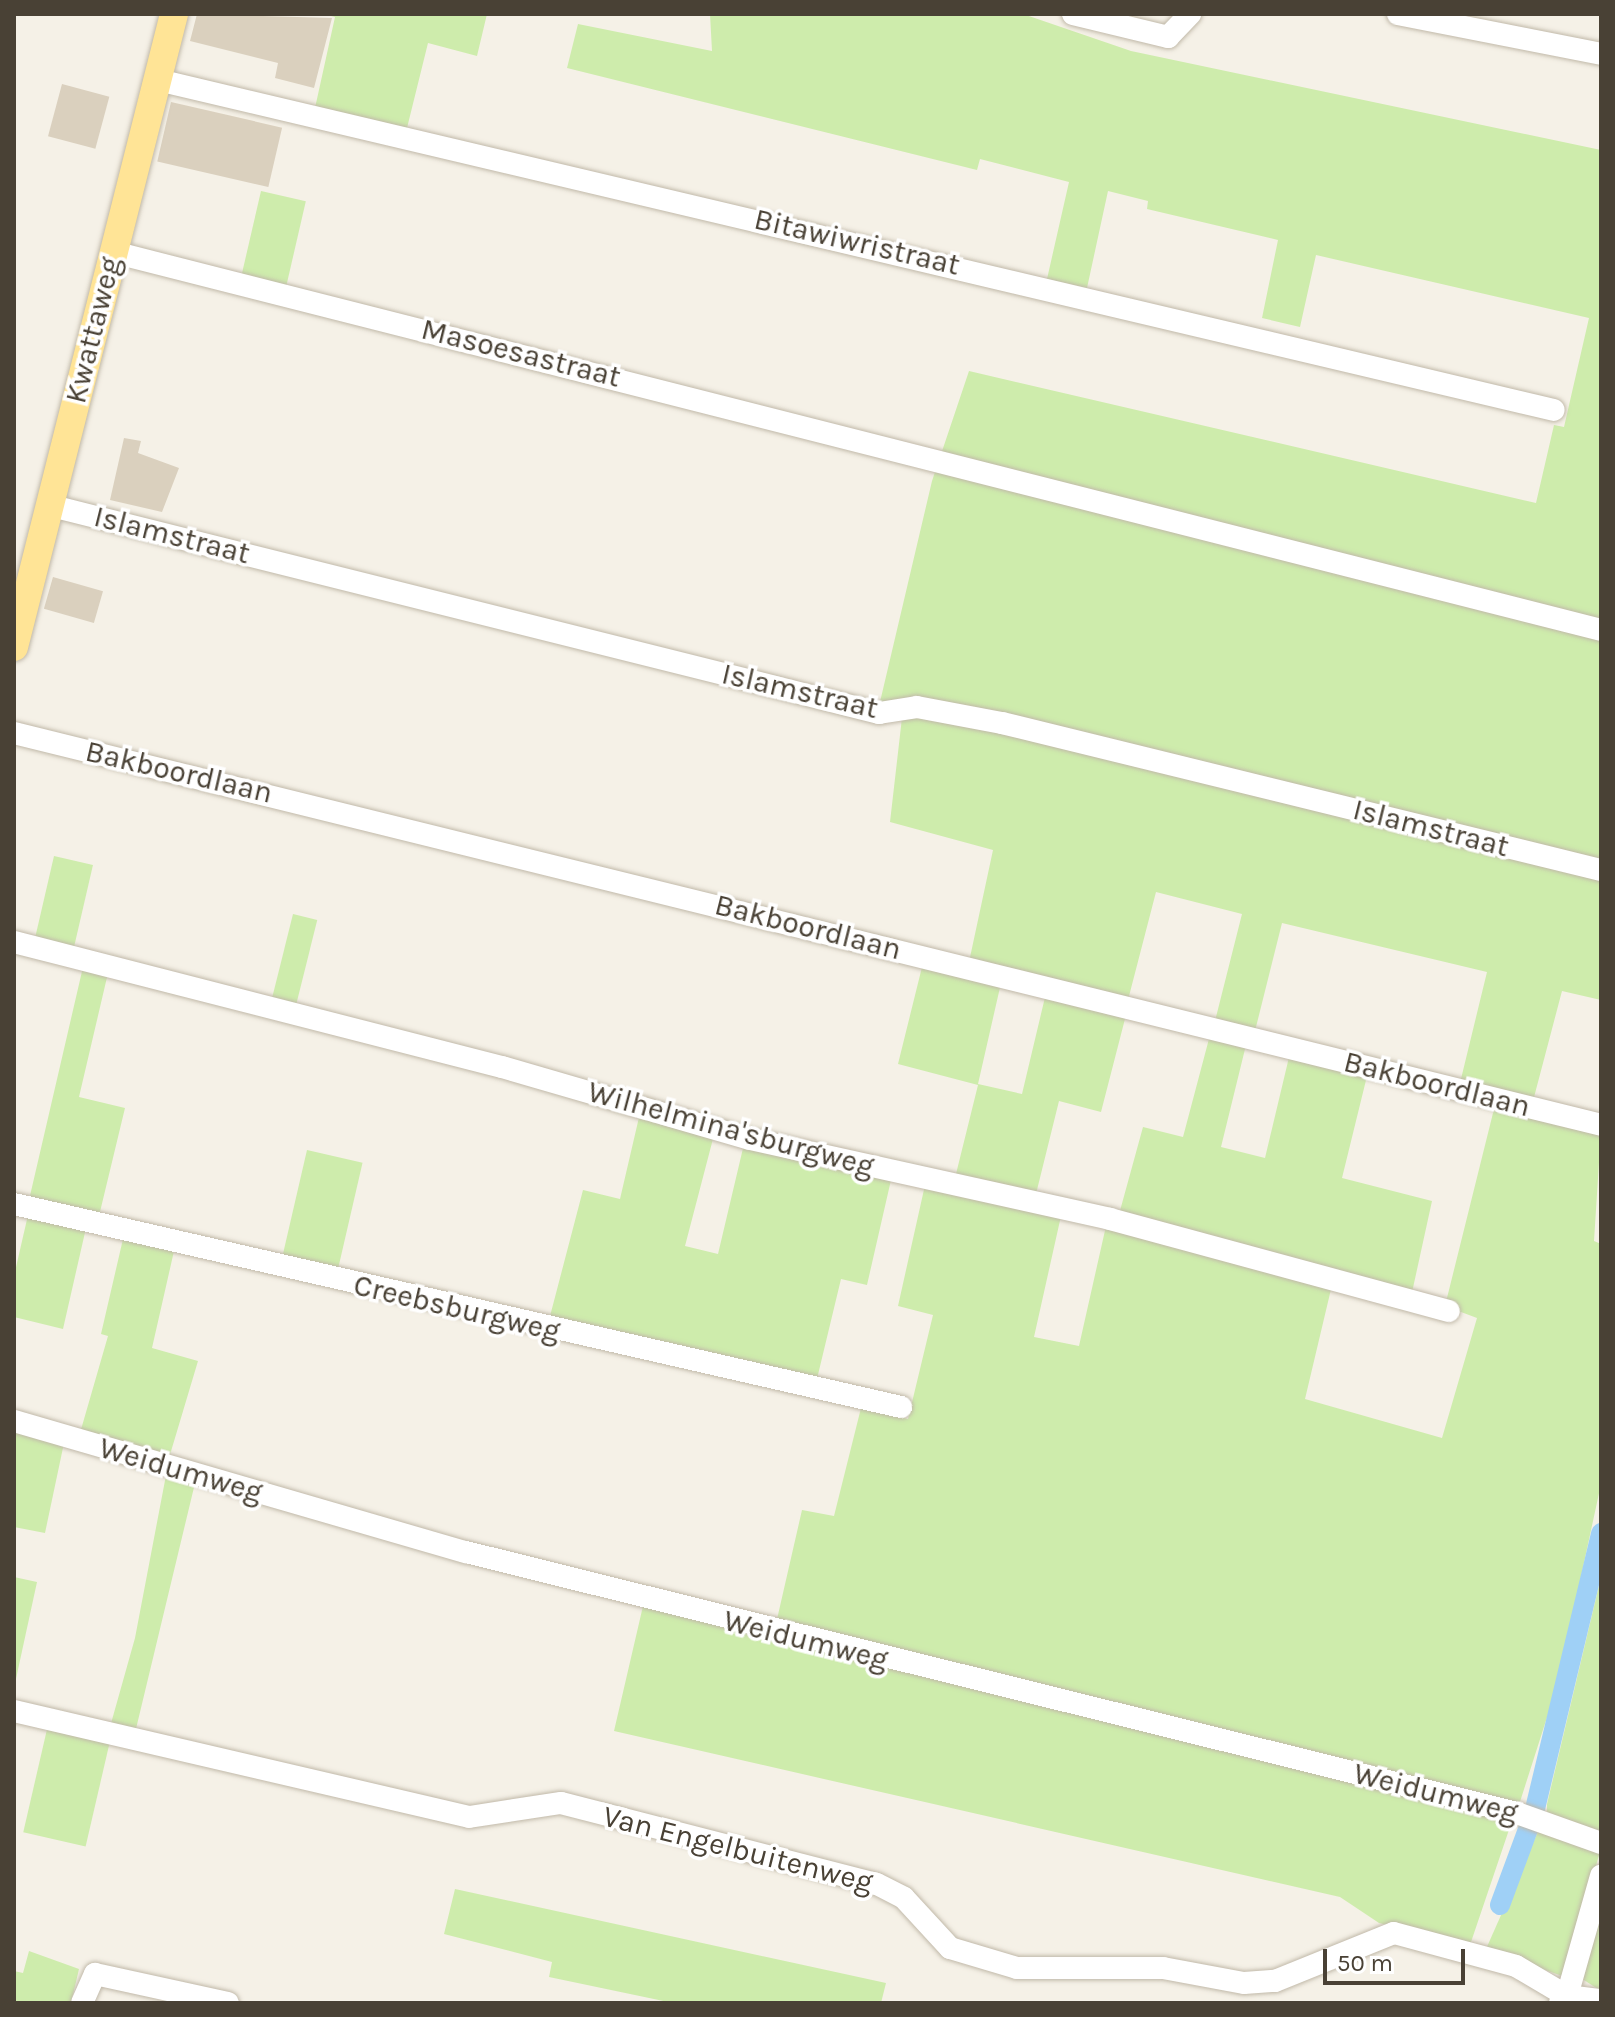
<!DOCTYPE html>
<style>
body{margin:0}
#map{position:relative;width:1615px;height:2017px;overflow:hidden;background:#f5f1e7;font-family:Karla,sans-serif}
div>[style]{position:absolute}
[style*='--x']{left:calc(var(--x)*1px);top:calc(var(--y)*1px);width:calc(var(--w)*1px);rotate:calc(var(--a)*1deg)}
.green>*{inset:0;background:#ceecac;transform-origin:0 0}
.canal>*{height:20px;margin:-10px;padding:0 10px;transform-origin:10px;border-radius:10px;background:#9fd0f6}
.building>*{inset:0;background:#dad0be;transform-origin:0 0}
.roads{filter:drop-shadow(0 0 2px #c1b9a9) drop-shadow(0 0 2px #c1b9a9)}
.minor>*{height:22px;margin:-11px;padding:0 11px;transform-origin:11px;border-radius:11px;background:#fff}
.major>*{height:28px;margin:-14px;padding:0 14px;transform-origin:14px;border-radius:14px;background:#ffe496}
span{translate:-50% -50%;white-space:nowrap;text-align:center;line-height:1.15;-webkit-text-stroke:7px #fff;paint-order:stroke}
.street-label{font-size:30px;color:#494135}
.frame{position:absolute;inset:0;border:16px solid #494135;pointer-events:none}
.scale{position:absolute;left:1323px;top:1949px;width:142px;height:36px;box-sizing:border-box;border:4px solid #494135;border-top:0;padding-left:10px;font-size:24px;line-height:28px;white-space:nowrap;color:#494135;-webkit-text-stroke:6px #fff;paint-order:stroke}
</style>
<div id="map">
<div class="green">
<i style="clip-path:polygon(323px 14px,487px 14px,477px 56px,428px 43px,407px 128px,315px 108px,335px 17px)"></i>
<i style="clip-path:polygon(710px 14px,1023px 14px,1131px 51px,1601px 150px,1601px 1000px,1562px 991px,1533px 1101px,1460px 1083px,1487px 972px,1282px 923px,1255px 1031px,1215px 1021px,1242px 914px,1156px 892px,1128px 1000px,969px 962px,993px 850px,890px 822px,903px 709px,880px 702px,932px 481px,969px 371px,1536px 503px,1554px 425px,1564px 427px,1589px 318px,1316px 255px,1300px 327px,1262px 318px,1278px 240px,1147px 209px,1148px 201px,1108px 191px,1087px 288px,1047px 279px,1069px 182px,980px 159px,977px 170px,567px 68px,578px 24px,712px 51px)"></i>
<i style="left:261px;top:191px;width:46px;height:96px;rotate:13deg"></i>
<i style="left:54px;top:856px;width:40px;height:85px;rotate:13deg"></i>
<i style="left:293px;top:914px;width:25px;height:88px;rotate:14deg"></i>
<i style="clip-path:polygon(923px 963px,1001px 983px,978px 1084px,1022px 1094px,1046px 993px,1126px 1015px,1101px 1112px,1059px 1101px,1035px 1198px,955px 1178px,978px 1085px,898px 1064px)"></i>
<i style="clip-path:polygon(83px 967px,108px 973px,79px 1097px,125px 1108px,99px 1216px,29px 1200px)"></i>
<i style="clip-path:polygon(1210px 1035px,1246px 1045px,1221px 1147px,1265px 1158px,1290px 1053px,1368px 1072px,1342px 1178px,1432px 1201px,1411px 1297px,1118px 1218px,1143px 1127px,1183px 1137px)"></i>
<i style="clip-path:polygon(1495px 1105px,1601px 1131px,1594px 1241px,1601px 1244px,1601px 1484px,1558px 1683px,1518px 1808px,775px 1628px,802px 1510px,834px 1516px,861px 1408px,908px 1419px,933px 1315px,898px 1306px,925px 1185px,1061px 1216px,1034px 1337px,1079px 1346px,1106px 1226px,1332px 1285px,1305px 1399px,1442px 1438px,1477px 1318px,1445px 1306px)"></i>
<i style="clip-path:polygon(640px 1113px,714px 1135px,685px 1246px,718px 1254px,744px 1144px,891px 1180px,867px 1285px,841px 1279px,816px 1383px,549px 1320px,583px 1190px,620px 1199px)"></i>
<i style="left:307px;top:1150px;width:57px;height:114px;rotate:13deg"></i>
<i style="clip-path:polygon(28px 1215px,86px 1228px,63px 1329px,14px 1317px,14px 1276px)"></i>
<i style="clip-path:polygon(123px 1239px,174px 1251px,152px 1348px,198px 1361px,169px 1458px,80px 1433px,108px 1336px,101px 1334px)"></i>
<i style="clip-path:polygon(14px 1428px,64px 1443px,45px 1533px,14px 1527px)"></i>
<i style="clip-path:polygon(167px 1470px,196px 1479px,135px 1733px,110px 1727px,135px 1638px)"></i>
<i style="clip-path:polygon(14px 1577px,37px 1582px,14px 1688px)"></i>
<i style="clip-path:polygon(1601px 1577px,1601px 1835px,1547px 1816px,1547px 1804px)"></i>
<i style="clip-path:polygon(643px 1606px,1514px 1815px,1470px 1945px,1379px 1923px,1340px 1897px,614px 1731px)"></i>
<i style="left:48px;top:1725px;width:64px;height:110px;rotate:13deg"></i>
<i style="clip-path:polygon(1541px 1825px,1601px 1848px,1565px 1977px,1486px 1949px)"></i>
<i style="clip-path:polygon(1601px 1886px,1601px 1991px,1573px 1973px)"></i>
<i style="clip-path:polygon(455px 1889px,886px 1983px,881px 2003px,673px 2003px,549px 1977px,552px 1962px,444px 1934px)"></i>
<i style="clip-path:polygon(29px 1951px,79px 1969px,71px 2003px,14px 2003px,14px 1971px,23px 1973px)"></i>
</div>
<div class="canal">
<i style="--x:1500;--y:1905;--w:98;--a:-69.7"></i>
<i style="--x:1534;--y:1813;--w:288;--a:-76.5"></i>
</div>
<div class="building">
<i style="clip-path:polygon(197px 14px,332px 18px,314px 88px,275px 78px,278px 63px,190px 41px)"></i>
<i style="left:62px;top:84px;width:49px;height:54px;rotate:15deg"></i>
<i style="left:171px;top:102px;width:114px;height:61px;rotate:13deg"></i>
<i style="clip-path:polygon(124px 438px,141px 441px,138px 453px,179px 468px,162px 512px,110px 500px)"></i>
<i style="left:53px;top:577px;width:52px;height:33px;rotate:16deg"></i>
</div>
<div class="roads">
<div class="minor">
<i style="--x:1073;--y:14;--w:98;--a:13.6"></i>
<i style="--x:1168;--y:37;--w:32;--a:-46"></i>
<i style="--x:1398;--y:14;--w:207;--a:11.1"></i>
<i style="--x:158;--y:80;--w:1434;--a:13.3"></i>
<i style="--x:113;--y:252;--w:1535;--a:14.25"></i>
<i style="--x:48;--y:505;--w:857;--a:14.05"></i>
<i style="--x:879;--y:713;--w:38;--a:-9"></i>
<i style="--x:917;--y:707;--w:86;--a:10.7"></i>
<i style="--x:1002;--y:723;--w:617;--a:13.79"></i>
<i style="--x:14;--y:733;--w:1635;--a:13.87"></i>
<i style="--x:14;--y:942;--w:504;--a:14.37"></i>
<i style="--x:502;--y:1067;--w:258;--a:16.2"></i>
<i style="--x:750;--y:1139;--w:369;--a:12.5"></i>
<i style="--x:1110;--y:1219;--w:351;--a:15.2"></i>
<i style="--x:14;--y:1204;--w:910;--a:12.89"></i>
<i style="--x:14;--y:1421;--w:471;--a:16.2"></i>
<i style="--x:466;--y:1552;--w:1083;--a:13.95"></i>
<i style="--x:1517;--y:1813;--w:89;--a:19.7"></i>
<i style="--x:14;--y:1711;--w:467;--a:13.1"></i>
<i style="--x:469;--y:1817;--w:93;--a:-8.7"></i>
<i style="--x:561;--y:1803;--w:326;--a:14.4"></i>
<i style="--x:877;--y:1884;--w:30;--a:27"></i>
<i style="--x:904;--y:1898;--w:68;--a:47.4"></i>
<i style="--x:950;--y:1948;--w:70;--a:16.6"></i>
<i style="--x:1017;--y:1968;--w:146;--a:0"></i>
<i style="--x:1163;--y:1968;--w:82;--a:10.5"></i>
<i style="--x:1244;--y:1983;--w:31;--a:-4"></i>
<i style="--x:1275;--y:1981;--w:128;--a:-22"></i>
<i style="--x:1394;--y:1933;--w:126;--a:15.1"></i>
<i style="--x:1516;--y:1966;--w:59;--a:30.5"></i>
<i style="--x:1567;--y:1996;--w:125;--a:-74.2"></i>
<i style="--x:82;--y:2003;--w:32;--a:-66"></i>
<i style="--x:95;--y:1974;--w:136;--a:12.3"></i>
<i style="--x:1560;--y:2003;--w:10;--a:-45"></i>
<i style="--x:1567;--y:1996;--w:34;--a:7"></i>
</div>
<div class="major">
<i style="--x:14;--y:647;--w:653;--a:-75.81"></i>
</div>
</div>
<div class="street-label">
<span style="left:857px;top:242px;rotate:13deg">Bitawiwristraat</span>
<span style="left:93px;top:330px;rotate:-76deg">Kwattaweg</span>
<span style="left:521px;top:353px;rotate:14deg">Masoesastraat</span>
<span style="left:172px;top:535px;rotate:14deg">Islamstraat</span>
<span style="left:800px;top:691px;rotate:13deg">Islamstraat</span>
<span style="left:179px;top:772px;rotate:13deg">Bakboordlaan</span>
<span style="left:1431px;top:828px;rotate:14deg">Islamstraat</span>
<span style="left:808px;top:927px;rotate:14deg">Bakboordlaan</span>
<span style="left:1437px;top:1084px;rotate:14deg">Bakboordlaan</span>
<span style="left:731px;top:1129px;rotate:15deg">Wilhelmina'sburgweg</span>
<span style="left:457px;top:1308px;rotate:13deg">Creebsburgweg</span>
<span style="left:181px;top:1470px;rotate:16deg">Weidumweg</span>
<span style="left:806px;top:1640px;rotate:14deg">Weidumweg</span>
<span style="left:1436px;top:1793px;rotate:14deg">Weidumweg</span>
<span style="left:738px;top:1849px;rotate:14deg">Van Engelbuitenweg</span>
</div>
<div class="frame"></div>
<div class="scale">50 m</div>
</div>
